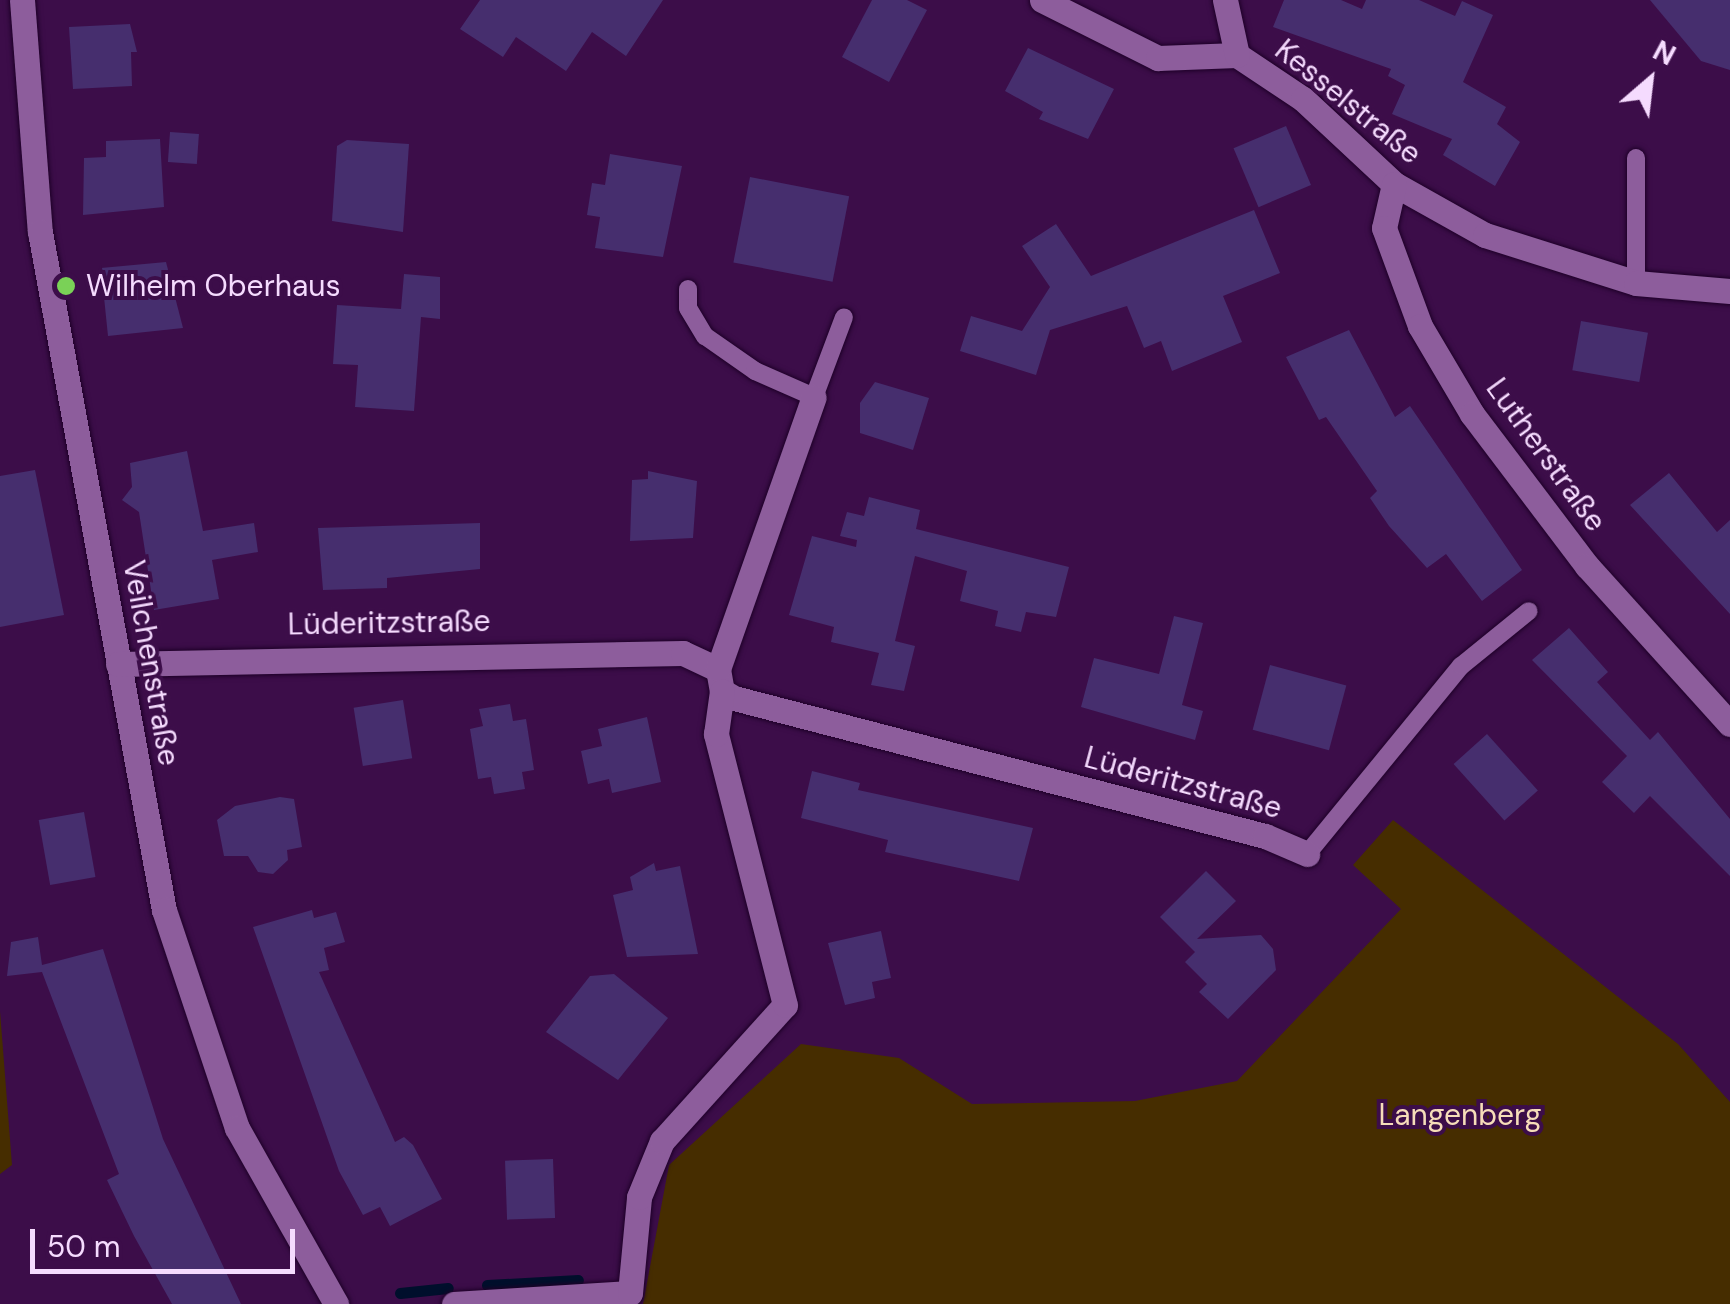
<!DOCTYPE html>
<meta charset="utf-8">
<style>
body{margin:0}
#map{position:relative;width:1730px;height:1304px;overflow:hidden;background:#3c0d49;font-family:"DM Sans",sans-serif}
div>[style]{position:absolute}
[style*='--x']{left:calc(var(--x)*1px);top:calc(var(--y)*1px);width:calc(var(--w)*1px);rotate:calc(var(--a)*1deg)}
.green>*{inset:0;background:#462d00}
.stream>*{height:11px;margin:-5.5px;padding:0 5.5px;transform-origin:5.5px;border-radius:5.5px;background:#000f2c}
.building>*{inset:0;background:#462e6e;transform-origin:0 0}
.roads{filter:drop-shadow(0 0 2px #1e0028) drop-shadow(0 0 2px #1e0028)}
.lane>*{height:18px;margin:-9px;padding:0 9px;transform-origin:9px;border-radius:9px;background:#8d5d9c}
.street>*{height:25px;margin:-12.5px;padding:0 12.5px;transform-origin:12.5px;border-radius:12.5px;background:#8d5d9c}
.dots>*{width:28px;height:28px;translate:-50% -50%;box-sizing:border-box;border:5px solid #3c0d49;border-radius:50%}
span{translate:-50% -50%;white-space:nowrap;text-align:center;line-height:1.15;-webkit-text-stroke:8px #3c0d49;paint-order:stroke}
.street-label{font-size:30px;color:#f5dbfe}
.poi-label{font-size:30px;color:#f5dbfe}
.left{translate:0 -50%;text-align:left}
.park-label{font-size:30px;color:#f6ddb9}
.north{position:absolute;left:1600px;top:30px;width:100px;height:100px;-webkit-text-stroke:8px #3c0d49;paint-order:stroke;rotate:28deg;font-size:28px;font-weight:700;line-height:40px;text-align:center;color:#f5dbfe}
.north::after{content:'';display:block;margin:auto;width:35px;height:45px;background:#f5dbfe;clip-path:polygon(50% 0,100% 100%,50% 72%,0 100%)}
.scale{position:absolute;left:30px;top:1229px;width:265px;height:45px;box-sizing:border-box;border:5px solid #f5dbfe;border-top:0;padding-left:12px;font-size:30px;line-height:35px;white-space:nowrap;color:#f5dbfe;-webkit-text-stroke:8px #3c0d49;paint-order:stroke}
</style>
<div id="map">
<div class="green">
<i style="clip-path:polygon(1393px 820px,1678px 1044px,1730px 1102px,1730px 1304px,643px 1304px,669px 1165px,801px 1044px,899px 1058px,972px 1104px,1135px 1101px,1237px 1081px,1401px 909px,1353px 865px)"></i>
<i style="clip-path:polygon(0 1011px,12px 1165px,0 1174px)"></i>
</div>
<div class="stream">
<i style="--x:487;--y:1285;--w:91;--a:-3.1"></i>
<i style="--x:400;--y:1293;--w:48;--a:-5.9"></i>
</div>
<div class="building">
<i style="clip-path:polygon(480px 0,663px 0,626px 56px,592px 32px,566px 71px,516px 37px,503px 57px,460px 29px)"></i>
<i style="clip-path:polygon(872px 0,907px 0,927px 10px,889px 82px,842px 57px)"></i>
<i style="clip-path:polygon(1284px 0,1341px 0,1362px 9px,1366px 0,1419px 0,1455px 16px,1462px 1px,1493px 15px,1463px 82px,1506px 107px,1497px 124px,1520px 142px,1495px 186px,1443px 155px,1452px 139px,1392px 114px,1405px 85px,1388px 76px,1391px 69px,1273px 27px)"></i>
<i style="clip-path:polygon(1650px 0,1730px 0,1730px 70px,1701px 61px)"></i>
<i style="clip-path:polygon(130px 24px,137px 52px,131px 52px,132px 86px,73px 89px,69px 27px)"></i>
<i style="clip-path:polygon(1028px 48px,1114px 89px,1088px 139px,1039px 119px,1043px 112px,1005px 91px)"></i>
<i style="left:1286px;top:126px;width:64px;height:57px;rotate:67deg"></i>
<i style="left:170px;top:132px;width:29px;height:30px;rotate:4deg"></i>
<i style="clip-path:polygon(160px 139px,164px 207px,83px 215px,84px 158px,106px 157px,106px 141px)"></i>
<i style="clip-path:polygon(347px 140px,409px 144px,403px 232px,332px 221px,337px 146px)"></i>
<i style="clip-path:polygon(610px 154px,682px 166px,663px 257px,595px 248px,600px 217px,587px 215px,592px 183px,605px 185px)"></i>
<i style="left:750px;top:177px;width:101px;height:87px;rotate:11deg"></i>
<i style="clip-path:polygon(1254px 210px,1280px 273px,1223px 296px,1242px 342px,1172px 371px,1161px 341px,1144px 348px,1127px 306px,1050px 330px,1036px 375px,960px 351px,971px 316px,1022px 331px,1050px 287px,1022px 246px,1056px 224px,1091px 276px)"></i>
<i style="clip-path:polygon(166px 262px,183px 328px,108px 336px,101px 268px)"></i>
<i style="clip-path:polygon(404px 274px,440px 277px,440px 319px,421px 317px,414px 411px,355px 407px,358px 365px,333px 364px,337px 305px,401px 309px)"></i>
<i style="left:1581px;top:321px;width:68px;height:50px;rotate:10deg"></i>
<i style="clip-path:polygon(1349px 330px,1395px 417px,1410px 406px,1522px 570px,1482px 601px,1446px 554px,1427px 568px,1389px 526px,1370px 498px,1377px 491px,1326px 417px,1319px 420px,1286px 357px)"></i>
<i style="clip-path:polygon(875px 382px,929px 398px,913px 450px,860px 433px,860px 403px)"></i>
<i style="clip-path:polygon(187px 451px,203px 531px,254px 523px,258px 552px,212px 560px,219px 599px,154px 610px,139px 512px,122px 500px,132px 487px,130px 463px)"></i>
<i style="clip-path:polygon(35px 470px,64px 615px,0 627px,0 476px)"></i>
<i style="clip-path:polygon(648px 471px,697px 481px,693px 538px,630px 541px,632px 480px,648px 479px)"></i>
<i style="clip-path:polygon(1669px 473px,1717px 532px,1730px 520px,1730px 614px,1630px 505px)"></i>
<i style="clip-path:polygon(869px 497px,920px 510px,916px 529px,1069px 567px,1056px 617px,1026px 612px,1021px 632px,995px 626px,998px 611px,960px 601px,967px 571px,915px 556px,895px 641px,915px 646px,904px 691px,871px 685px,879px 653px,831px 642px,834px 627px,789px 615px,812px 536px,856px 547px,857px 540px,840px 536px,847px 512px,864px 516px)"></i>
<i style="clip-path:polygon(480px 523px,480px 569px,387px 578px,387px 588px,323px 590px,318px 528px)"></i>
<i style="clip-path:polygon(1174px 616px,1203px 623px,1182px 705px,1203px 711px,1195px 740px,1081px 707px,1094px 658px,1159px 674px)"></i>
<i style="clip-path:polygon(1569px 628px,1608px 672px,1597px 682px,1650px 740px,1658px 732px,1730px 819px,1730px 876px,1650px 796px,1634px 813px,1602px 782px,1627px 756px,1532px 660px)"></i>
<i style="left:1270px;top:665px;width:79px;height:67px;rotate:15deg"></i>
<i style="left:403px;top:700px;width:59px;height:50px;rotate:81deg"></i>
<i style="clip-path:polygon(510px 704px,513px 721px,526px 719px,534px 770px,522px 772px,525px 789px,494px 794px,491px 777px,478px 779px,470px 729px,483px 726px,479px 709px)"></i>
<i style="clip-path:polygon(647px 717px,661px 782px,612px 793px,609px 779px,588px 784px,581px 751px,602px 746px,598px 729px)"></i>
<i style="left:1487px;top:734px;width:76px;height:45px;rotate:48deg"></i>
<i style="clip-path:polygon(812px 771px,860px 783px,858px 790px,1033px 828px,1019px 881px,885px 852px,888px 840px,801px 818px)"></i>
<i style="clip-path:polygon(280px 797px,294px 799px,302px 847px,287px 850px,288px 860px,273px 874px,258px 872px,248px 856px,224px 856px,217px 820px,235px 806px)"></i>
<i style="left:84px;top:812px;width:66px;height:46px;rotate:80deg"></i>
<i style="clip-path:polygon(654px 863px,656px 871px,680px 866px,698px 954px,627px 957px,613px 895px,633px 890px,630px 877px)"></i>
<i style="clip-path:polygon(1206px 871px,1236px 901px,1197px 939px,1261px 935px,1273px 949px,1276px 970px,1228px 1019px,1199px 992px,1207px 984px,1185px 962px,1195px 952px,1160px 917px)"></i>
<i style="clip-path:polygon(312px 910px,314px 918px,336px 912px,345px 942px,324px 948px,329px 970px,319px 972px,395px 1142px,404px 1137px,413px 1145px,442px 1199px,390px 1226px,380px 1207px,363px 1215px,339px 1171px,253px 927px)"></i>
<i style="clip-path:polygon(881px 931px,891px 978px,872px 982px,875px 998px,845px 1005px,828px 943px)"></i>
<i style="clip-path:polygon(38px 937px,42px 965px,103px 949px,163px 1139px,241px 1304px,172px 1304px,134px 1236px,107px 1180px,119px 1174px,42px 972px,7px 976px,11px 942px)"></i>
<i style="clip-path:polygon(614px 974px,668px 1018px,618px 1080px,546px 1032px,590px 976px)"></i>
<i style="left:553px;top:1159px;width:59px;height:48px;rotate:88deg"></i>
</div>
<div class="roads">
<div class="lane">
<i style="--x:1636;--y:283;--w:125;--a:-90"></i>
<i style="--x:688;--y:289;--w:19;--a:90"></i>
<i style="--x:688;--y:308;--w:33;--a:59"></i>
<i style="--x:705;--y:336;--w:61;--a:35"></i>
<i style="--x:755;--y:371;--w:64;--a:23.8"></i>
<i style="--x:814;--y:397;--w:85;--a:-69.4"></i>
<i style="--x:1307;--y:854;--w:243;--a:-50.7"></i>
<i style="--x:1461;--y:666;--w:87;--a:-39"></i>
</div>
<div class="street">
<i style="--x:22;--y:0;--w:233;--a:85.6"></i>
<i style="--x:40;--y:232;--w:689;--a:79.64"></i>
<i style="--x:164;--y:910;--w:230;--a:71.5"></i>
<i style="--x:237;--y:1128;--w:202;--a:60.6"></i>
<i style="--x:1042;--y:0;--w:130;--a:26.6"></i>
<i style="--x:1158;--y:58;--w:79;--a:-2.2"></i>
<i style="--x:1237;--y:55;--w:79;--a:33.7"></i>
<i style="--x:1303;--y:99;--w:125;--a:43"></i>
<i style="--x:1394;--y:184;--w:104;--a:29.3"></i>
<i style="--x:1485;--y:235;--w:158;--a:17.6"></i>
<i style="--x:1636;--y:283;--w:94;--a:4.9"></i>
<i style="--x:1225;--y:0;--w:56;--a:77.7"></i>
<i style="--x:1394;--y:184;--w:45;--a:102.8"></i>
<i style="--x:1384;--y:228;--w:104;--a:69.8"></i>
<i style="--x:1420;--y:326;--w:102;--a:59.4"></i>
<i style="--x:1472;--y:414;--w:191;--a:52.9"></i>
<i style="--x:1587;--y:566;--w:213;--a:47.9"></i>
<i style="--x:118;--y:664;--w:565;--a:-1.12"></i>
<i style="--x:683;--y:653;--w:38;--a:25"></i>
<i style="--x:718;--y:669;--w:22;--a:80"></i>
<i style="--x:722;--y:691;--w:14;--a:30"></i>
<i style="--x:734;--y:698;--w:549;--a:14.57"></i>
<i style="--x:1265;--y:836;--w:46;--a:23.2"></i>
<i style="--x:718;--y:669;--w:288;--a:-70.6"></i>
<i style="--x:454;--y:1304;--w:176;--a:-3.6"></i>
<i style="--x:630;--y:1293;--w:96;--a:-84.6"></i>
<i style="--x:639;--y:1197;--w:61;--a:-67.7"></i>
<i style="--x:662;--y:1141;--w:183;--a:-47.9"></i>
<i style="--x:785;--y:1005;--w:280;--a:-104.3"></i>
<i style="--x:716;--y:734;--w:43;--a:-82.1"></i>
</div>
</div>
<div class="dots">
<i style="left:66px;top:286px;background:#7ad157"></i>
</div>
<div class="street-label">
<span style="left:1348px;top:102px;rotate:39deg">Kesselstraße</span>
<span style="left:1546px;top:455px;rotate:54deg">Lutherstraße</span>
<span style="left:389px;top:623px;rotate:-1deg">Lüderitzstraße</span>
<span style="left:151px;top:663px;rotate:80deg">Veilchenstraße</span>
<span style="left:1183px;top:783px;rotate:15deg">Lüderitzstraße</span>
</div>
<div class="poi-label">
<span class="left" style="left:86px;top:286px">Wilhelm Oberhaus</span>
</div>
<div class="park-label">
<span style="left:1460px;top:1115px">Langenberg</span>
</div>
<div class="north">N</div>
<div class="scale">50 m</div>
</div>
